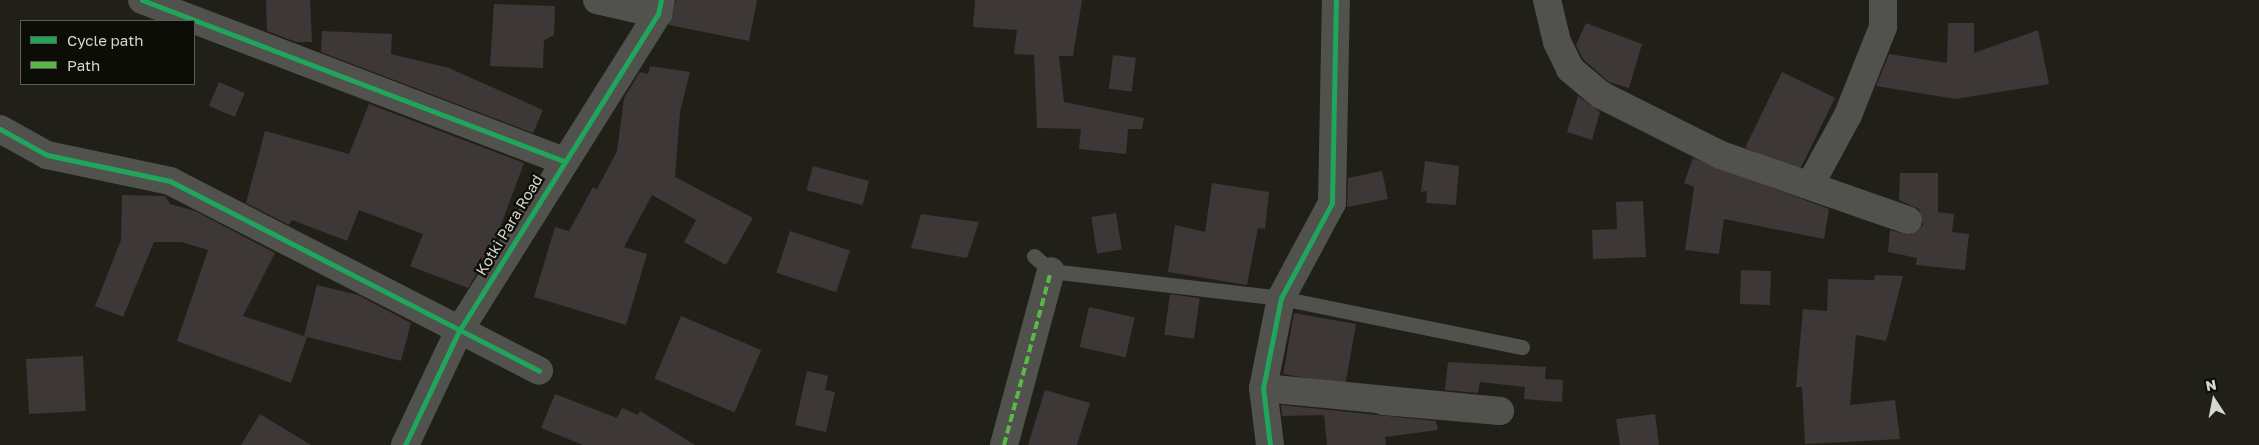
<!DOCTYPE html>
<style>
body{margin:0}
#map{position:relative;width:2259px;height:445px;overflow:hidden;background:#202018;font-family:"Golos Text",sans-serif}
div>[style]{position:absolute}
[style*='--x']{left:calc(var(--x)*1px);top:calc(var(--y)*1px);width:calc(var(--w)*1px);rotate:calc(var(--a)*1deg)}
.building>*{inset:0;background:#3d3737;transform-origin:0 0}
.lane>*{height:15px;margin:-7.5px;padding:0 7.5px;transform-origin:7.5px;border-radius:7.5px;background:#51514d}
.street>*{height:28px;margin:-14px;padding:0 14px;transform-origin:14px;border-radius:14px;background:#51514d}
.quiet>*{height:4px;margin-top:-2px;transform-origin:0;background:repeating-linear-gradient(90deg,#58b947 0 8px,transparent 0 12px)}
.cycleway>*{height:5px;margin:-2.5px;padding:0 2.5px;transform-origin:2.5px;border-radius:2.5px;background:#20a55d}
span{translate:-50% -50%;white-space:nowrap;text-align:center;line-height:1.15;-webkit-text-stroke:4.5px #0d0d07;paint-order:stroke}
.street-label{font-size:15px;color:#d5d6cc}
.legend{position:absolute;left:20px;top:20px;width:175px;height:65px;box-sizing:border-box;background:#0d0d07;border:1px solid #5d5d56;margin:0;padding:6px 9px;list-style:none;font-size:15px;color:#d5d6cc}
.legend li{display:flex;align-items:center;gap:10px;height:25px}
.legend b{width:25px;border:1px solid #5d5d56}
.north{position:absolute;left:2189px;top:375px;width:50px;height:50px;-webkit-text-stroke:4px #0d0d07;paint-order:stroke;rotate:349deg;font-size:14px;font-weight:700;line-height:20px;text-align:center;color:#d5d6cc}
.north::after{content:'';display:block;margin:auto;width:18px;height:22px;background:#d5d6cc;clip-path:polygon(50% 0,100% 100%,50% 72%,0 100%)}
</style>
<div id="map">
<div class="building">
<i style="clip-path:polygon(266px 0,310px 0,312px 42px,296px 42px,267px 31px)"></i>
<i style="clip-path:polygon(676px 0,757px 0,749px 41px,669px 25px)"></i>
<i style="clip-path:polygon(975px 0,1082px 0,1073px 56px,1059px 56px,1064px 102px,1144px 118px,1142px 129px,1128px 129px,1126px 154px,1079px 149px,1081px 129px,1037px 128px,1034px 55px,1014px 54px,1017px 30px,973px 27px)"></i>
<i style="clip-path:polygon(494px 4px,555px 6px,554px 35px,544px 40px,543px 68px,490px 66px)"></i>
<i style="clip-path:polygon(1586px 23px,1642px 44px,1629px 88px,1609px 82px,1583px 59px,1576px 45px)"></i>
<i style="clip-path:polygon(1948px 23px,1974px 23px,1974px 53px,2038px 30px,2049px 84px,1955px 99px,1876px 86px,1889px 54px,1947px 63px)"></i>
<i style="clip-path:polygon(322px 31px,392px 34px,391px 54px,449px 68px,543px 110px,533px 133px,321px 52px)"></i>
<i style="left:1113px;top:55px;width:23px;height:34px;rotate:7deg"></i>
<i style="clip-path:polygon(650px 66px,690px 72px,680px 112px,675px 177px,753px 218px,726px 265px,684px 242px,696px 220px,652px 195px,624px 247px,647px 254px,626px 325px,534px 297px,555px 227px,569px 231px,593px 187px,597px 189px,617px 151px,624px 98px,640px 72px,648px 74px)"></i>
<i style="left:1782px;top:72px;width:59px;height:84px;rotate:26deg"></i>
<i style="left:219px;top:82px;width:28px;height:26px;rotate:23deg"></i>
<i style="clip-path:polygon(1578px 96px,1600px 112px,1592px 140px,1567px 132px)"></i>
<i style="clip-path:polygon(369px 104px,524px 163px,492px 249px,468px 288px,410px 266px,423px 234px,359px 210px,347px 241px,292px 220px,289px 225px,246px 203px,265px 131px,349px 154px)"></i>
<i style="clip-path:polygon(1693px 158px,1829px 209px,1824px 239px,1724px 219px,1719px 254px,1685px 250px,1694px 187px,1684px 183px)"></i>
<i style="clip-path:polygon(1425px 161px,1459px 166px,1456px 205px,1426px 203px,1427px 191px,1421px 192px)"></i>
<i style="left:813px;top:166px;width:58px;height:25px;rotate:15deg"></i>
<i style="clip-path:polygon(1382px 171px,1388px 199px,1347px 207px,1348px 178px)"></i>
<i style="clip-path:polygon(1900px 173px,1938px 173px,1938px 212px,1954px 214px,1952px 232px,1969px 234px,1965px 270px,1916px 265px,1917px 258px,1888px 252px,1890px 230px,1910px 235px,1923px 225px,1919px 209px,1899px 200px)"></i>
<i style="clip-path:polygon(1212px 183px,1269px 192px,1265px 229px,1258px 228px,1247px 285px,1168px 272px,1175px 225px,1205px 232px)"></i>
<i style="clip-path:polygon(122px 195px,165px 196px,170px 204px,195px 211px,275px 253px,243px 316px,307px 337px,291px 383px,177px 341px,208px 250px,181px 242px,154px 242px,123px 317px,95px 306px,121px 240px)"></i>
<i style="clip-path:polygon(1643px 201px,1646px 257px,1593px 259px,1592px 230px,1617px 229px,1616px 202px)"></i>
<i style="left:1116px;top:213px;width:37px;height:25px;rotate:81deg"></i>
<i style="clip-path:polygon(921px 214px,979px 222px,967px 258px,911px 248px)"></i>
<i style="left:790px;top:231px;width:63px;height:44px;rotate:18deg"></i>
<i style="left:1741px;top:270px;width:30px;height:34px;rotate:2deg"></i>
<i style="clip-path:polygon(1875px 275px,1903px 276px,1886px 341px,1856px 335px,1850px 405px,1895px 400px,1900px 439px,1805px 444px,1802px 387px,1796px 387px,1803px 309px,1827px 311px,1828px 279px,1874px 280px)"></i>
<i style="clip-path:polygon(317px 285px,358px 295px,411px 323px,401px 361px,304px 336px)"></i>
<i style="left:1170px;top:294px;width:30px;height:41px;rotate:8deg"></i>
<i style="left:1089px;top:307px;width:47px;height:41px;rotate:13deg"></i>
<i style="left:1294px;top:313px;width:63px;height:62px;rotate:10deg"></i>
<i style="left:681px;top:316px;width:87px;height:68px;rotate:23deg"></i>
<i style="left:83px;top:356px;width:55px;height:57px;rotate:87deg"></i>
<i style="clip-path:polygon(1448px 362px,1546px 367px,1545px 379px,1563px 380px,1562px 402px,1524px 399px,1525px 387px,1480px 382px,1478px 393px,1445px 390px)"></i>
<i style="clip-path:polygon(807px 371px,828px 376px,825px 390px,835px 392px,826px 432px,795px 425px)"></i>
<i style="clip-path:polygon(1045px 390px,1090px 403px,1077px 445px,1028px 445px)"></i>
<i style="clip-path:polygon(555px 394px,617px 418px,622px 408px,638px 415px,640px 411px,695px 445px,583px 445px,541px 428px)"></i>
<i style="clip-path:polygon(1281px 405px,1436px 421px,1438px 430px,1385px 437px,1386px 445px,1327px 445px,1324px 415px,1282px 416px)"></i>
<i style="clip-path:polygon(260px 414px,311px 445px,241px 445px)"></i>
<i style="clip-path:polygon(1655px 414px,1659px 445px,1620px 445px,1616px 419px)"></i>
</div>
<div class="lane">
<i style="--x:1034;--y:256;--w:23;--a:41"></i>
<i style="--x:1051;--y:271;--w:232;--a:6.7"></i>
<i style="--x:1281;--y:298;--w:246;--a:11.5"></i>
</div>
<div class="street">
<i style="--x:142;--y:0;--w:451;--a:20.9"></i>
<i style="--x:597;--y:0;--w:63;--a:12.9"></i>
<i style="--x:1547;--y:0;--w:43;--a:76.6"></i>
<i style="--x:1557;--y:42;--w:30;--a:64"></i>
<i style="--x:1570;--y:69;--w:40;--a:40"></i>
<i style="--x:1601;--y:95;--w:134;--a:26.6"></i>
<i style="--x:1721;--y:155;--w:198;--a:19.2"></i>
<i style="--x:0;--y:129;--w:54;--a:29"></i>
<i style="--x:47;--y:155;--w:126;--a:11.9"></i>
<i style="--x:170;--y:181;--w:415;--a:27.2"></i>
<i style="--x:1810;--y:185;--w:80;--a:-61.5"></i>
<i style="--x:1848;--y:115;--w:95;--a:-68.3"></i>
<i style="--x:1883;--y:27;--w:27;--a:-90"></i>
<i style="--x:1263;--y:388;--w:238;--a:5.5"></i>
<i style="--x:1500;--y:411;--w:117;--a:-175.1"></i>
<i style="--x:405;--y:445;--w:126;--a:-64.7"></i>
<i style="--x:459;--y:331;--w:374;--a:-57.9"></i>
<i style="--x:658;--y:14;--w:14;--a:-78"></i>
<i style="--x:1004;--y:445;--w:180;--a:-74.9"></i>
<i style="--x:1270;--y:445;--w:57;--a:-97"></i>
<i style="--x:1263;--y:388;--w:92;--a:-78.7"></i>
<i style="--x:1281;--y:298;--w:108;--a:-61.8"></i>
<i style="--x:1332;--y:203;--w:203;--a:-88.9"></i>
</div>
<div class="quiet">
<i style="--x:1004;--y:445;--w:180;--a:-74.9"></i>
</div>
<div class="cycleway">
<i style="--x:142;--y:0;--w:451;--a:20.9"></i>
<i style="--x:0;--y:129;--w:54;--a:29"></i>
<i style="--x:47;--y:155;--w:126;--a:11.9"></i>
<i style="--x:170;--y:181;--w:415;--a:27.2"></i>
<i style="--x:405;--y:445;--w:126;--a:-64.7"></i>
<i style="--x:459;--y:331;--w:374;--a:-57.9"></i>
<i style="--x:658;--y:14;--w:14;--a:-78"></i>
<i style="--x:1270;--y:445;--w:57;--a:-97"></i>
<i style="--x:1263;--y:388;--w:92;--a:-78.7"></i>
<i style="--x:1281;--y:298;--w:108;--a:-61.8"></i>
<i style="--x:1332;--y:203;--w:203;--a:-88.9"></i>
</div>
<div class="street-label">
<span style="left:509px;top:225px;rotate:-59deg">Kotki Para Road</span>
</div>
<ul class="legend">
<li><b style="height:6px;background:#20a55d"></b>Cycle path</li>
<li><b style="height:6px;background:#58b947"></b>Path</li>
</ul>
<div class="north">N</div>
</div>
